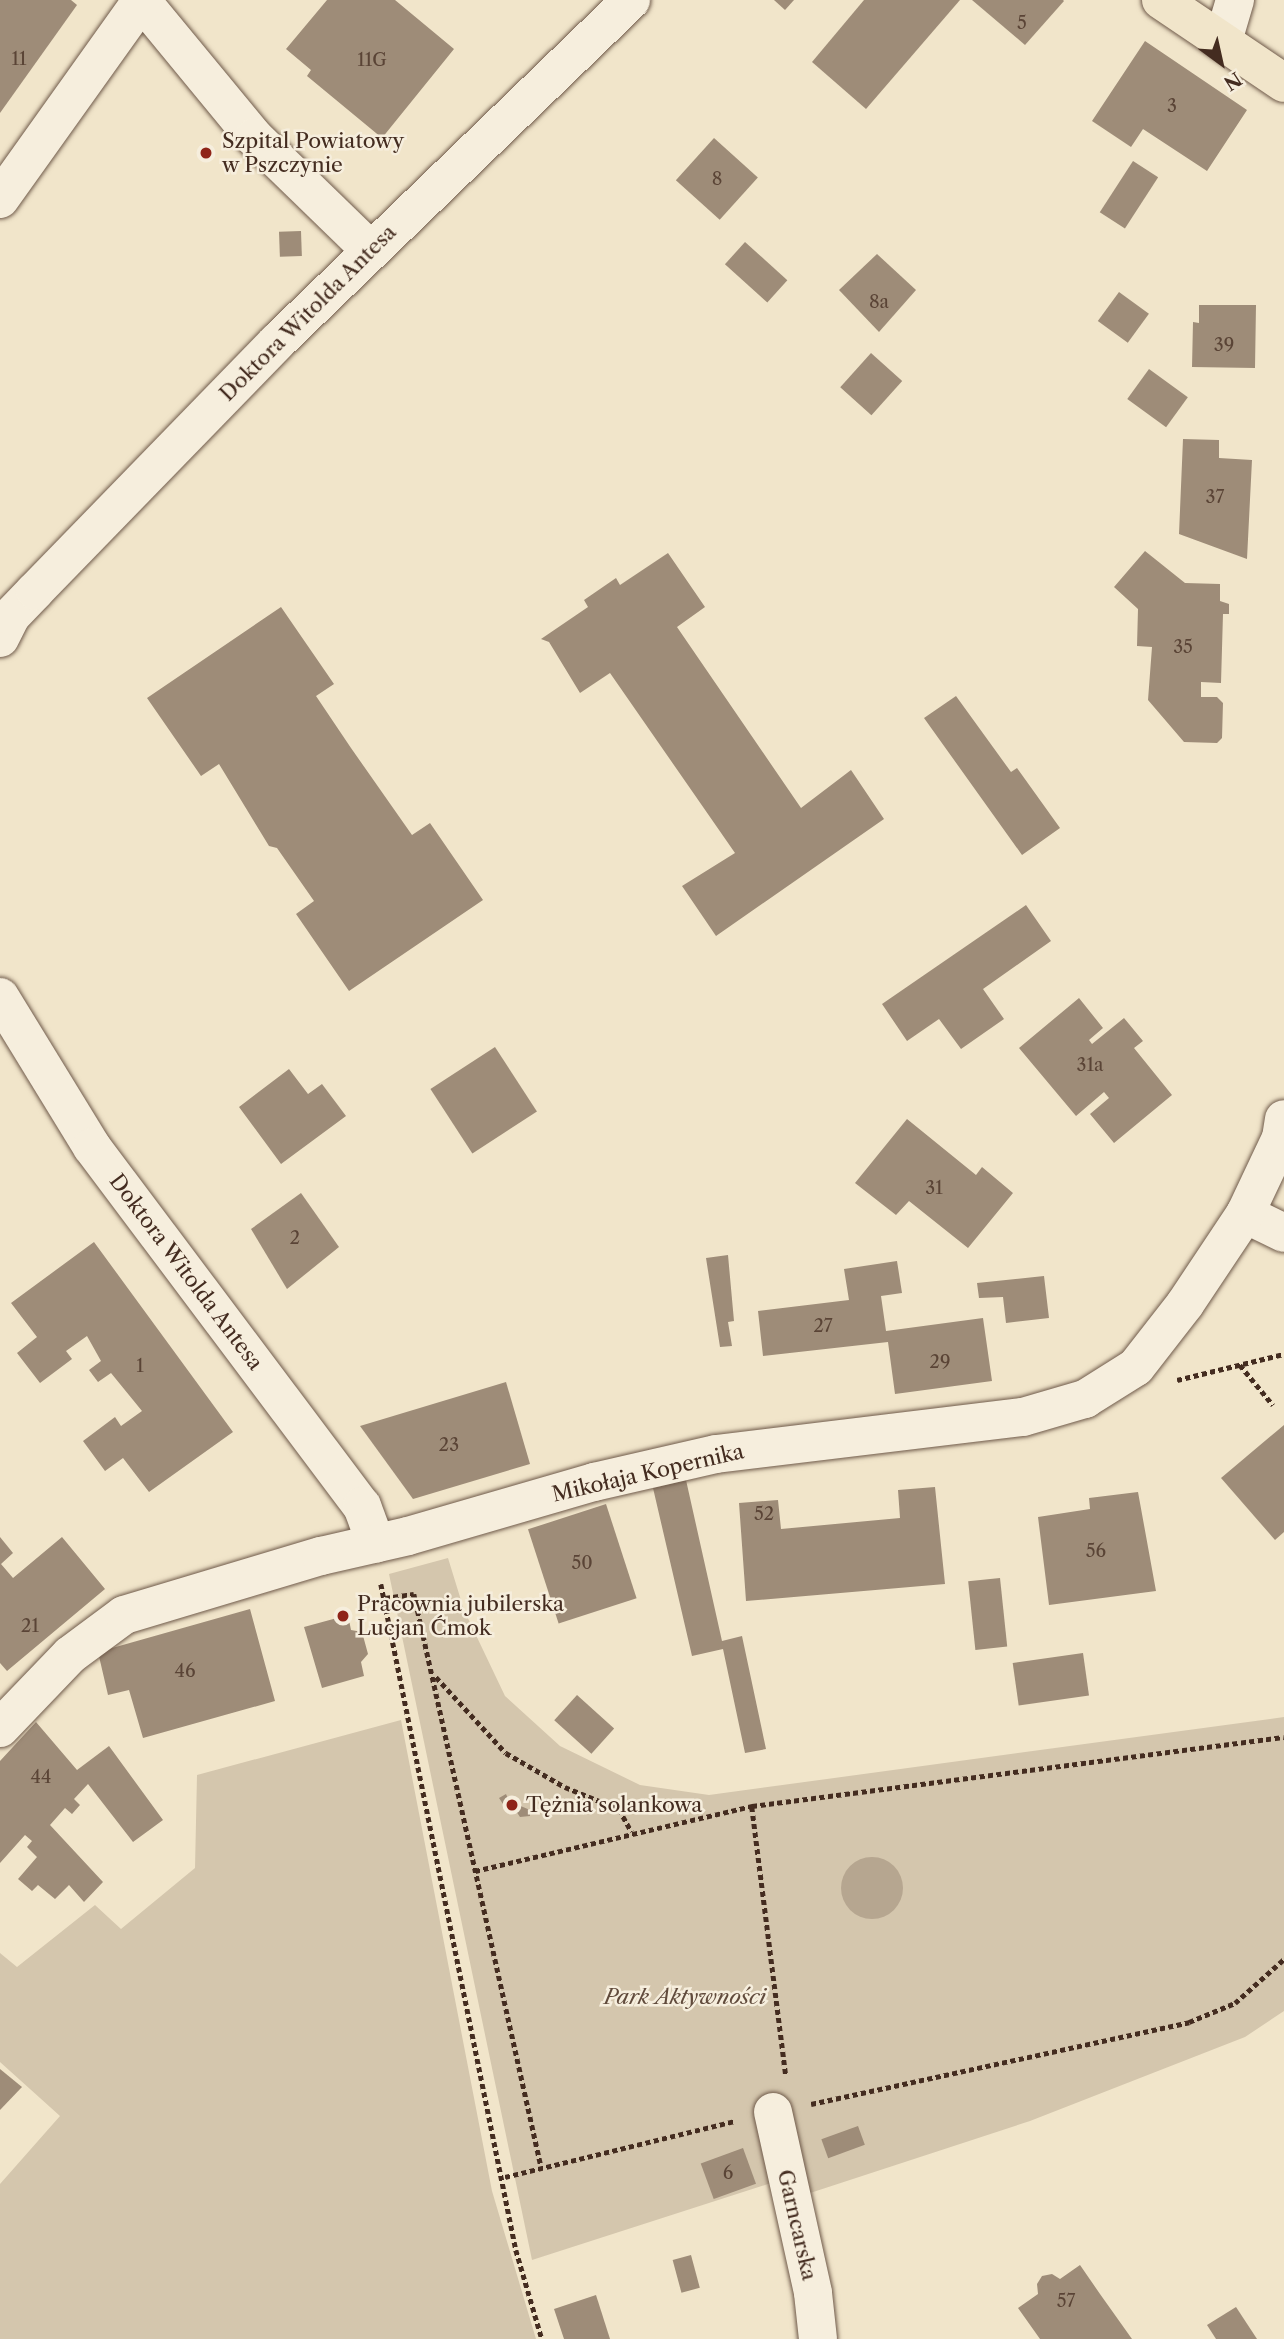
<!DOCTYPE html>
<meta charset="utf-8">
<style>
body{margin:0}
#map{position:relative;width:1284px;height:2339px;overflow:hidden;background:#f1e5ca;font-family:"Libre Caslon Text",serif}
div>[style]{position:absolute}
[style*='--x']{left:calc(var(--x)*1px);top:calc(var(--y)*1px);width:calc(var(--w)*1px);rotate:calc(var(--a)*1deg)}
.green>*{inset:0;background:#d4c6ad}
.water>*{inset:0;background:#b6a690}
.round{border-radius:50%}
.building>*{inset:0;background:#9e8c78;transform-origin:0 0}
.path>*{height:4.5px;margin-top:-2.25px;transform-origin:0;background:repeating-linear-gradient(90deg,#442c20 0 5px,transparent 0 8.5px)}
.roads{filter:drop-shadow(0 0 2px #6f5a4a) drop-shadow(0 0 2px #6f5a4a)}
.minor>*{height:38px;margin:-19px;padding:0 19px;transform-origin:19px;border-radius:19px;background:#f6eedd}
.major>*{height:38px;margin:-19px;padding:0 19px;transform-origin:19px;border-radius:19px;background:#f1e5ca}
.dots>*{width:19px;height:19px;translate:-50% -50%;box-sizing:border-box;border:4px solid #f6eedd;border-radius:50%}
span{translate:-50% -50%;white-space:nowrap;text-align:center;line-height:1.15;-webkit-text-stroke:5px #f6eedd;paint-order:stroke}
.number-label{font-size:18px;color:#5a4436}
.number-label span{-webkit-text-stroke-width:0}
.poi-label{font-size:21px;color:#442c20}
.left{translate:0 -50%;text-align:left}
.street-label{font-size:21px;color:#442c20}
.park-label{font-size:21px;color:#614b3c;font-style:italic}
.north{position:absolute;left:1186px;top:28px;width:70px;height:70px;-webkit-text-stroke:5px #f6eedd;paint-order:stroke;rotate:147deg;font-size:19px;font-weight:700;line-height:28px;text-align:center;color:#442c20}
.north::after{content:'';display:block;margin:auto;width:24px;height:32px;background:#442c20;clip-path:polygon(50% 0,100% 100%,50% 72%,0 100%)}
</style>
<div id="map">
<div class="green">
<i style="clip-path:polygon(448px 1558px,464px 1610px,505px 1696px,560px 1746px,640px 1785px,709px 1795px,1284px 1717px,1284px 2011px,1245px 2037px,1030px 2121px,804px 2195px,771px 2183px,532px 2260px,389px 1574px)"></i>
<i style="clip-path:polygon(401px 1720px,492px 2191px,536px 2339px,0 2339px,0 2184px,60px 2116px,0 2062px,0 1953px,17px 1967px,95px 1905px,121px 1929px,195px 1868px,197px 1775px)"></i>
</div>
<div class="water">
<i class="round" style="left:841px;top:1857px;width:62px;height:62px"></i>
</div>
<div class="building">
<i style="clip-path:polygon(0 0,71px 0,77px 5px,0 113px)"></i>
<i style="clip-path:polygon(327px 0,395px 0,454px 49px,382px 138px,307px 76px,311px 70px,286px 49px)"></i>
<i style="clip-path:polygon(774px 0,794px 0,785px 10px)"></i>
<i style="clip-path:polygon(864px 0,960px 0,866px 109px,812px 62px)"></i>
<i style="clip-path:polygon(972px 0,1063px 0,1064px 1px,1025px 45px)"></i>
<i style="clip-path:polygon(1145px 41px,1247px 110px,1207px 171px,1143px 129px,1131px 147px,1092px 121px)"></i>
<i style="left:714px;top:138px;width:59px;height:57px;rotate:42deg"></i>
<i style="left:1133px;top:161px;width:30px;height:61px;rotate:33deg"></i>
<i style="left:301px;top:231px;width:25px;height:22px;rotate:88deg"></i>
<i style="left:745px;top:242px;width:57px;height:30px;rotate:42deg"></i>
<i style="clip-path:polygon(877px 254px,916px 290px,879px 332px,839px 290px)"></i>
<i style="left:1119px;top:292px;width:37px;height:36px;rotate:36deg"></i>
<i style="clip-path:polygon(1199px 305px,1256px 305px,1255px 368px,1192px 367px,1193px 322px,1199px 323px)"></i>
<i style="left:871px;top:353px;width:42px;height:46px;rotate:42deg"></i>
<i style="left:1149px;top:369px;width:48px;height:37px;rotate:36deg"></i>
<i style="clip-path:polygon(1183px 439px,1219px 440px,1219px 458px,1252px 460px,1247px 559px,1179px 534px)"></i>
<i style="clip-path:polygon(1145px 551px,1185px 583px,1220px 584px,1220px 601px,1229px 604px,1229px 614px,1223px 614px,1221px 683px,1201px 682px,1201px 697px,1217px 697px,1223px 703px,1222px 738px,1217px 743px,1184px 742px,1148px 700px,1152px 647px,1137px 646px,1138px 609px,1114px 587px)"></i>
<i style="clip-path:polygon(668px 553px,705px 607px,677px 627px,801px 808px,851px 770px,884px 819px,716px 936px,682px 886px,735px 853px,610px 673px,580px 693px,549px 642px,541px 639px,588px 607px,584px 600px,616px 578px,620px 585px)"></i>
<i style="clip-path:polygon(281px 607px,334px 684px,316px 696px,351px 748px,412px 835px,430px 823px,483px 900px,349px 991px,296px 914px,314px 901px,277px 848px,269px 846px,219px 764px,201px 776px,147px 698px)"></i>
<i style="clip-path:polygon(956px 696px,1011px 772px,1017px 768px,1060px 828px,1022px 855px,924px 718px)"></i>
<i style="clip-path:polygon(1026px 905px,1051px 941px,983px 989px,1004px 1019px,961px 1049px,939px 1019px,907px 1041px,882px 1004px)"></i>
<i style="clip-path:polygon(1079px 998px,1103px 1028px,1089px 1040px,1092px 1044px,1124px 1018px,1143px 1041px,1134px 1048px,1172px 1095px,1114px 1143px,1090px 1114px,1109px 1098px,1104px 1092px,1076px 1116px,1019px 1048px)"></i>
<i style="left:495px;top:1047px;width:77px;height:77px;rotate:57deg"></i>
<i style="clip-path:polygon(289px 1069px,308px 1094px,322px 1084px,346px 1116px,281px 1164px,239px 1107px)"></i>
<i style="clip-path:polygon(907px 1119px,976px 1175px,982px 1167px,1013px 1193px,968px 1248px,909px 1201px,896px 1215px,855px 1183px)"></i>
<i style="clip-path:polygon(301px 1193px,339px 1247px,287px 1289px,251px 1229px)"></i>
<i style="clip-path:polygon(94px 1242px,233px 1432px,149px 1492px,123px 1458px,105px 1471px,83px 1441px,115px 1417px,121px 1426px,142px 1411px,111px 1373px,98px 1382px,89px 1370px,101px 1361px,87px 1336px,66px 1351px,72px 1359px,40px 1383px,17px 1353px,37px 1337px,11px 1303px)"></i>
<i style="clip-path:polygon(728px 1255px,734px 1321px,728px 1322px,732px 1346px,720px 1347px,706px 1258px)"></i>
<i style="clip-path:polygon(897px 1261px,902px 1293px,881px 1296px,886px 1331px,983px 1318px,992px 1381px,895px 1394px,888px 1342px,763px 1356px,758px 1311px,849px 1300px,844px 1269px)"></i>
<i style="clip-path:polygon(1044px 1276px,1049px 1318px,1006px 1323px,1003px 1297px,979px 1298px,977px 1283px)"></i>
<i style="clip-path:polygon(506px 1382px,530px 1464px,413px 1499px,360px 1426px)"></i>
<i style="clip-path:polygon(1284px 1425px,1284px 1532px,1275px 1540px,1221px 1478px)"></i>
<i style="clip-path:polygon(686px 1480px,722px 1641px,742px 1636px,766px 1749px,745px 1753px,723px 1649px,692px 1656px,653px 1488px)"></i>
<i style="clip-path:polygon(935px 1487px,945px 1584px,746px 1601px,739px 1503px,778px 1500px,781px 1529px,900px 1518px,898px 1490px)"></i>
<i style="clip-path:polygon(1138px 1492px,1156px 1591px,1049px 1605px,1038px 1517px,1090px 1509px,1089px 1498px)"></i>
<i style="left:606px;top:1504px;width:99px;height:82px;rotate:72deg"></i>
<i style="clip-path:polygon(0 1537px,13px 1553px,1px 1564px,13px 1578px,62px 1537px,105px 1589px,7px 1671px,0 1663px)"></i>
<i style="left:1000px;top:1578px;width:69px;height:32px;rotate:84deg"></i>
<i style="clip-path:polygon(250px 1609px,275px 1701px,143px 1738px,129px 1690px,108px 1695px,98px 1652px)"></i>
<i style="clip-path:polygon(348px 1615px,351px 1630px,362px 1632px,368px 1654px,361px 1662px,364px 1676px,322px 1688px,304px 1627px)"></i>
<i style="left:1083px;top:1653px;width:43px;height:71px;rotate:82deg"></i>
<i style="left:577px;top:1695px;width:50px;height:34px;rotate:42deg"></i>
<i style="clip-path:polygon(36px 1722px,77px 1770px,109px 1746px,163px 1820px,133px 1842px,88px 1784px,74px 1799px,80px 1805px,72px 1814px,65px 1808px,50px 1825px,103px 1882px,84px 1902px,69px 1885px,55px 1899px,38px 1885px,32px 1891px,18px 1879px,37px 1857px,27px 1847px,32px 1841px,25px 1835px,0 1863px,0 1761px)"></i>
<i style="clip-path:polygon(506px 1794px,509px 1801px,530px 1810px,530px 1816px,520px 1817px,514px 1808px,505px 1807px,499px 1798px)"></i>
<i style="clip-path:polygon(0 2069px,22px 2087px,0 2110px)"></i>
<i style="left:858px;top:2126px;width:20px;height:39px;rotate:70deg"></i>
<i style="left:743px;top:2148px;width:38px;height:45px;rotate:70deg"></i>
<i style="left:691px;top:2255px;width:34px;height:19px;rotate:75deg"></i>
<i style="clip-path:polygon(1080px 2265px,1100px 2294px,1132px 2339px,1040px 2339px,1018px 2308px,1038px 2294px,1037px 2284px,1042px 2276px,1052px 2274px,1060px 2279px)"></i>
<i style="clip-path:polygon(596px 2295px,610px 2339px,564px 2339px,554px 2309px)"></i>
<i style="clip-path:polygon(1236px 2307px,1257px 2339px,1216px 2339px,1207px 2325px)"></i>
</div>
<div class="path">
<i style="--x:1240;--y:1365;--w:52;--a:50.5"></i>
<i style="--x:1177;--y:1380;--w:110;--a:-13.7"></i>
<i style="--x:381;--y:1584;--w:680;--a:78.54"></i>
<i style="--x:516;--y:2250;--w:93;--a:73.7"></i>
<i style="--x:385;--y:1598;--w:29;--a:-8"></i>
<i style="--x:414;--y:1594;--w:586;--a:77.48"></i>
<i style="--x:436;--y:1677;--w:103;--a:47.4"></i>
<i style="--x:506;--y:1753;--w:68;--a:30"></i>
<i style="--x:565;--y:1787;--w:58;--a:22.2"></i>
<i style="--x:619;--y:1809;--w:26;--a:61"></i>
<i style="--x:752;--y:1807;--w:271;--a:82.8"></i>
<i style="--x:475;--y:1871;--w:285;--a:-13.2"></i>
<i style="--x:752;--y:1806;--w:536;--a:-7.39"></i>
<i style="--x:811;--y:2104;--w:387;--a:-12.2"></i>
<i style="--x:1189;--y:2022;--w:50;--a:-22.4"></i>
<i style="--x:1235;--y:2003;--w:66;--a:-41.9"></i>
<i style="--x:505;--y:2177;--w:236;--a:-13.7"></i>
</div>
<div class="roads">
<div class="minor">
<i style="--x:141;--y:0;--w:178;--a:50.5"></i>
<i style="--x:254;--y:137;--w:162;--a:44.2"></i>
<i style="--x:1223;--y:41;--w:43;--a:-73.7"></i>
<i style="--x:0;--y:199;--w:244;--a:-54.5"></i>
<i style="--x:0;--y:638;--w:25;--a:-63"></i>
<i style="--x:11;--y:616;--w:35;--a:-46"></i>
<i style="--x:35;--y:591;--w:347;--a:-45.8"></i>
<i style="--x:277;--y:342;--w:492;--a:-44"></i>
<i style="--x:0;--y:997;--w:176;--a:58.5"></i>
<i style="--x:92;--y:1147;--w:449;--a:53.1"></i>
<i style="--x:362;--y:1506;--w:40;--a:69.8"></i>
<i style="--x:1245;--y:1214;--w:43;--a:26"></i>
<i style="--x:0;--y:1728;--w:101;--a:-46.2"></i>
<i style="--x:70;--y:1655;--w:67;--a:-36.5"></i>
<i style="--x:124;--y:1615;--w:206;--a:-16.7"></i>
<i style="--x:321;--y:1556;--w:89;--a:-12.9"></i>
<i style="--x:408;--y:1536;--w:194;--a:-16.2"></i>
<i style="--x:594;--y:1482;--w:125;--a:-12.9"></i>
<i style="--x:716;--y:1454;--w:309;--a:-6.9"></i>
<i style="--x:1023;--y:1417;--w:65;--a:-16.2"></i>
<i style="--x:1085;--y:1399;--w:60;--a:-32.1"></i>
<i style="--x:1136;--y:1367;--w:80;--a:-52.1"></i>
<i style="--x:1185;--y:1304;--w:108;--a:-56.3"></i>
<i style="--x:1245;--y:1214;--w:84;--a:-64.7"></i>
<i style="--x:1281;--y:1138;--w:19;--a:-81"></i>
<i style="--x:773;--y:2112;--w:185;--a:77.5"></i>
<i style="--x:813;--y:2293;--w:46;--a:83.8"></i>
</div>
<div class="major">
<i style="--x:1161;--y:0;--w:148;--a:34"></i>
</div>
</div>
<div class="dots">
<i style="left:206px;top:153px;background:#8f2418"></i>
<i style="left:343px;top:1616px;background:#8f2418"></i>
<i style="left:512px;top:1805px;background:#8f2418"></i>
</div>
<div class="number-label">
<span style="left:1022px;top:23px">5</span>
<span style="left:19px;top:59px">11</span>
<span style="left:372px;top:60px">11G</span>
<span style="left:1172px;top:106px">3</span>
<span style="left:717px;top:179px">8</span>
<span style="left:879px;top:302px">8a</span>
<span style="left:1224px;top:345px">39</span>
<span style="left:1215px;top:497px">37</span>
<span style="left:1183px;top:647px">35</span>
<span style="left:1090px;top:1065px">31a</span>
<span style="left:934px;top:1188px">31</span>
<span style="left:295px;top:1238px">2</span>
<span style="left:823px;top:1326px">27</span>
<span style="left:940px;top:1362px">29</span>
<span style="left:140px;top:1366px">1</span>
<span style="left:449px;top:1445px">23</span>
<span style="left:764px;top:1514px">52</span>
<span style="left:1096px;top:1551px">56</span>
<span style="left:582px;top:1563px">50</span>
<span style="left:30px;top:1626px">21</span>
<span style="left:185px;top:1671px">46</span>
<span style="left:41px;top:1777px">44</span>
<span style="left:728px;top:2173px">6</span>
<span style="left:1066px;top:2301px">57</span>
</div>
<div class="poi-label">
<span class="left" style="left:222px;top:153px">Szpital Powiatowy<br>w Pszczynie</span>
<span class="left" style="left:357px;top:1616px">Pracownia jubilerska<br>Lucjan Ćmok</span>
<span class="left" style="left:526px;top:1805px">Tężnia solankowa</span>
</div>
<div class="street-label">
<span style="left:308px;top:313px;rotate:-45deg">Doktora Witolda Antesa</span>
<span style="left:186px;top:1272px;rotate:53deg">Doktora Witolda Antesa</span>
<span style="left:648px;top:1473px;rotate:-13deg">Mikołaja Kopernika</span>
<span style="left:797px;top:2225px;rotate:77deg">Garncarska</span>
</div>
<div class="park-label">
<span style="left:685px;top:1997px">Park Aktywności</span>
</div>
<div class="north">N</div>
</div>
